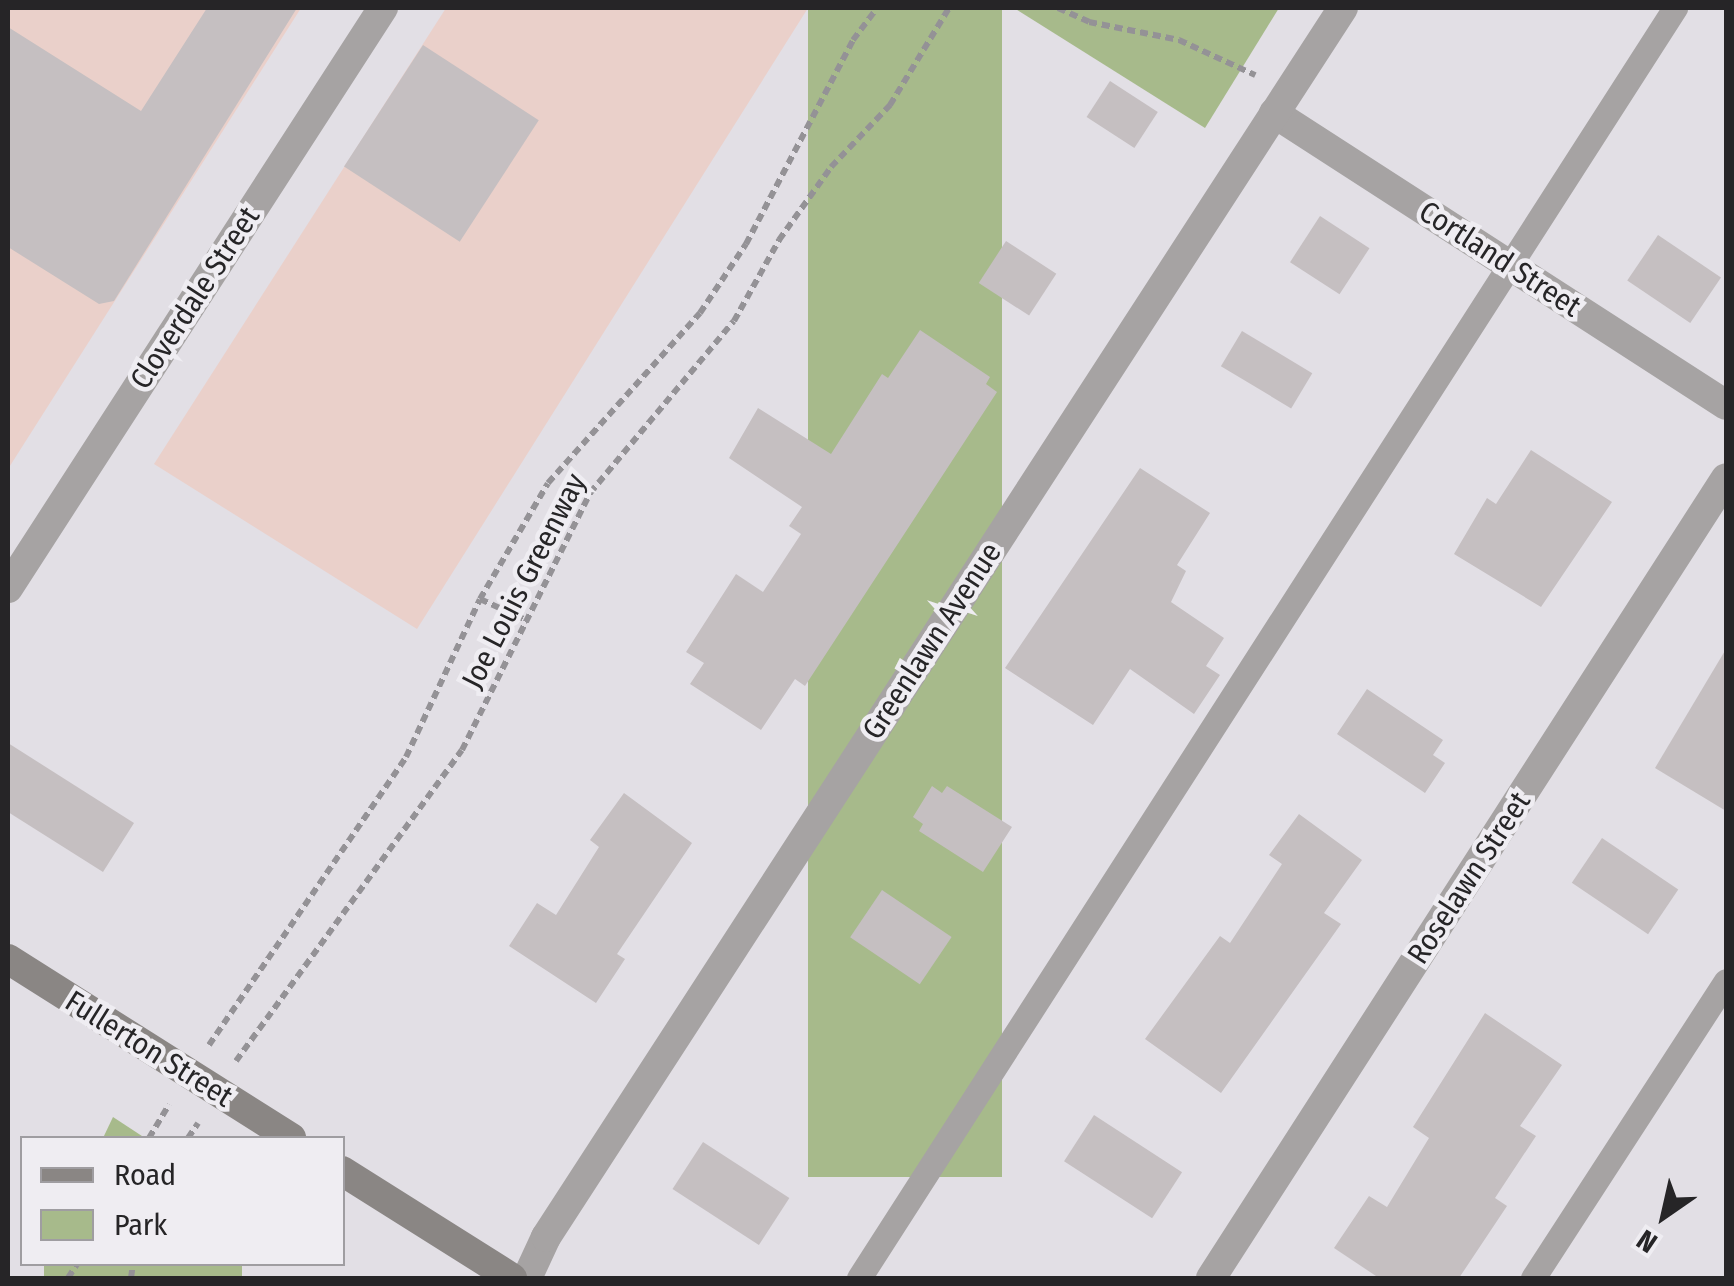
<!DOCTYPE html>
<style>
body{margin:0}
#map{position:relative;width:1734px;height:1286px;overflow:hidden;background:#e2dfe5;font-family:"Fira Sans Condensed",sans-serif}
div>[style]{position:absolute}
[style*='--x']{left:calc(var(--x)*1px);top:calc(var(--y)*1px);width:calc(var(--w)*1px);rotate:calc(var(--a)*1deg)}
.industrial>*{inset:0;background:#ead0ca}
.green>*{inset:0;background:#a7ba8b;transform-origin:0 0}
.building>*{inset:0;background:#c5bfc1;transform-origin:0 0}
.path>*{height:6px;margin-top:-3px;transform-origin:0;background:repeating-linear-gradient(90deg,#949296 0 8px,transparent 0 13px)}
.lane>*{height:25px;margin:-12.5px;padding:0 12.5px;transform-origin:12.5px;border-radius:12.5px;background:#a6a3a3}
.street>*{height:30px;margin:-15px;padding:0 15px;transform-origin:15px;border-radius:15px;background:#a6a3a3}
.secondary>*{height:30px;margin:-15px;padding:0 15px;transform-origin:15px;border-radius:15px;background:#8a8684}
span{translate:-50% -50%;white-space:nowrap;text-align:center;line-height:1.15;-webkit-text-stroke:9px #efedf2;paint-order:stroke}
.street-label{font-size:30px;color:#262527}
.frame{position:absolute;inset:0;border:10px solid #262527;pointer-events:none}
.legend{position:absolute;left:20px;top:1136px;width:325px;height:130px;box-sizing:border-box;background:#efedf2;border:2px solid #9f9da1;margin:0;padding:12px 18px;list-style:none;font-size:30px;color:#262527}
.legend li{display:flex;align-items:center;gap:20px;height:50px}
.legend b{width:50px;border:2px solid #9f9da1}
.north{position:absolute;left:1614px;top:1166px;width:100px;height:100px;-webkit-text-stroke:8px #efedf2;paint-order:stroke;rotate:214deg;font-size:28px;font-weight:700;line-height:40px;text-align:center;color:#262527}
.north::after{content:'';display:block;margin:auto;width:35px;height:45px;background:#262527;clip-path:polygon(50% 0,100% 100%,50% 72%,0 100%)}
</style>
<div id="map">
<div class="industrial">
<i style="clip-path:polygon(8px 8px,301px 8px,8px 469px)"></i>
<i style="clip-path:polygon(446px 8px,808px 8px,417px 629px,154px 464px)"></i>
</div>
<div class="green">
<i style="left:808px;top:8px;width:194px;height:1169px"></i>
<i style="clip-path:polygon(1014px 8px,1279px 8px,1205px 128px)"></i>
<i style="clip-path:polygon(113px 1117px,145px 1138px,103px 1138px)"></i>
<i style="left:44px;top:1264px;width:198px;height:16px"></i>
</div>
<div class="building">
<i style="clip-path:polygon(207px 8px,297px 8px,114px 301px,99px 304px,8px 247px,8px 27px,141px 111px)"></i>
<i style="left:423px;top:45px;width:138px;height:145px;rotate:33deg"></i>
<i style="left:1110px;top:81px;width:57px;height:43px;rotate:33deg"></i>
<i style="left:1320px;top:216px;width:59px;height:55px;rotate:33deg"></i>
<i style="left:1658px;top:235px;width:76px;height:55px;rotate:34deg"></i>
<i style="left:1006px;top:241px;width:60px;height:50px;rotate:33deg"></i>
<i style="clip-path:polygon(920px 330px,990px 377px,986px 384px,997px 392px,805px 686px,795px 679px,761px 730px,690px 684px,704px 663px,686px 652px,736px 574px,763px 592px,801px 534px,789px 526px,802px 507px,729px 458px,758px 408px,831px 454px,882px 374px,888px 378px)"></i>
<i style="left:1242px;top:331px;width:82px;height:41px;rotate:31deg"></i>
<i style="clip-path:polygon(1531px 450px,1612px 502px,1541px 607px,1454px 554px,1487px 498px,1496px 504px)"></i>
<i style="clip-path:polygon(1140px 468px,1210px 513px,1177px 565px,1186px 571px,1171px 602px,1224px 638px,1206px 666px,1220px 675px,1194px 714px,1130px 669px,1093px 725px,1005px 668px)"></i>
<i style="clip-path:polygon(1726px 649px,1726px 811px,1655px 768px)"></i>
<i style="clip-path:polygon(1367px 689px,1443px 740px,1433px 755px,1445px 763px,1425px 793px,1337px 734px)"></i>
<i style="clip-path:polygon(8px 743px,134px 823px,103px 872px,8px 812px)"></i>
<i style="clip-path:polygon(932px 786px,942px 793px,947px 786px,1012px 827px,983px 872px,919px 831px,923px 824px,913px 817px)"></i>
<i style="clip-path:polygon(624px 793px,692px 843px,617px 954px,625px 959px,596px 1003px,509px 946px,537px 903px,556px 915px,599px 847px,590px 840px)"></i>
<i style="clip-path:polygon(1299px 814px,1362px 860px,1324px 913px,1341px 924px,1221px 1093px,1145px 1039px,1220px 936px,1230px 943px,1282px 864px,1269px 855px)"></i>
<i style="left:1602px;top:838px;width:92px;height:54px;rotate:34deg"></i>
<i style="left:882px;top:890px;width:84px;height:57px;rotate:34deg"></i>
<i style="clip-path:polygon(1485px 1013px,1562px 1065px,1520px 1126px,1536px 1136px,1495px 1198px,1507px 1206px,1459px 1278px,1379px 1278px,1334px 1248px,1369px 1196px,1387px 1207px,1429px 1138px,1413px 1127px)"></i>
<i style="left:1094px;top:1115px;width:105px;height:55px;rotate:33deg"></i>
<i style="left:703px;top:1142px;width:103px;height:56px;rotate:33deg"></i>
</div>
<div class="path">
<i style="--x:1058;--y:8;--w:34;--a:24"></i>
<i style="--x:1089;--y:22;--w:92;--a:11.3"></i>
<i style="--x:1179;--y:40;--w:84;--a:24.7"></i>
<i style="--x:480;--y:599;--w:53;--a:24.6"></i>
<i style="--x:209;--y:1045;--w:349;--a:-55.6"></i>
<i style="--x:406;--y:757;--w:174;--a:-64.9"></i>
<i style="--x:480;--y:599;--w:134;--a:-59.6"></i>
<i style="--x:548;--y:483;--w:228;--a:-48.2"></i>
<i style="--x:700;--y:313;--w:83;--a:-56.3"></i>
<i style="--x:746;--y:244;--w:230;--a:-62.3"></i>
<i style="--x:853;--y:40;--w:40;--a:-53"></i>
<i style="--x:236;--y:1061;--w:384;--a:-54"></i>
<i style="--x:462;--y:750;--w:287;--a:-63.5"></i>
<i style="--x:590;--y:493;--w:224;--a:-50.1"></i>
<i style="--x:734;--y:321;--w:93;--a:-60.9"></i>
<i style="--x:779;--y:240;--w:90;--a:-54.5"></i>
<i style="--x:831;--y:167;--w:86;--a:-46.4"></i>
<i style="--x:890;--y:105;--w:114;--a:-58.7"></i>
<i style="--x:149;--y:1138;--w:39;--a:-59"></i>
<i style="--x:188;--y:1138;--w:18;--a:-56"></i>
<i style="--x:68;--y:1278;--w:17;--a:-57"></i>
<i style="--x:131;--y:1278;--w:14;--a:-82"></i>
</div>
<div class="lane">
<i style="--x:859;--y:1278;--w:1510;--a:-57.28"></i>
<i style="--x:1533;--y:1278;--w:354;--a:-57"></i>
</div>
<div class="street">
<i style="--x:1274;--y:113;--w:538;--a:32.86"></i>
<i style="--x:8;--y:588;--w:691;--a:-57.12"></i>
<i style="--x:527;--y:1278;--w:45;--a:-65.1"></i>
<i style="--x:546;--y:1237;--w:1465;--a:-57.04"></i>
<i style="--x:1211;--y:1278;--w:951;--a:-57.23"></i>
</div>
<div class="secondary">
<i style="--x:8;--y:959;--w:335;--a:32.3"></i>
<i style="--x:342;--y:1171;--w:201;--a:32.2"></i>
</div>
<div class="street-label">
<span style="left:1500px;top:259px;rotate:33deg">Cortland Street</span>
<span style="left:195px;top:298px;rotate:-57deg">Cloverdale Street</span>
<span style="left:524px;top:581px;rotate:-63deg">Joe Louis Greenway</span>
<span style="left:932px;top:641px;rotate:-57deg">Greenlawn Avenue</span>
<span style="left:1469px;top:878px;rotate:-57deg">Roselawn Street</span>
<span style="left:149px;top:1049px;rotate:32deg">Fullerton Street</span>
</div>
<div class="frame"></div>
<ul class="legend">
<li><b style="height:12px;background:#8a8684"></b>Road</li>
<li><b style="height:28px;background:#a7ba8b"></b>Park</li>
</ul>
<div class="north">N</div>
</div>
